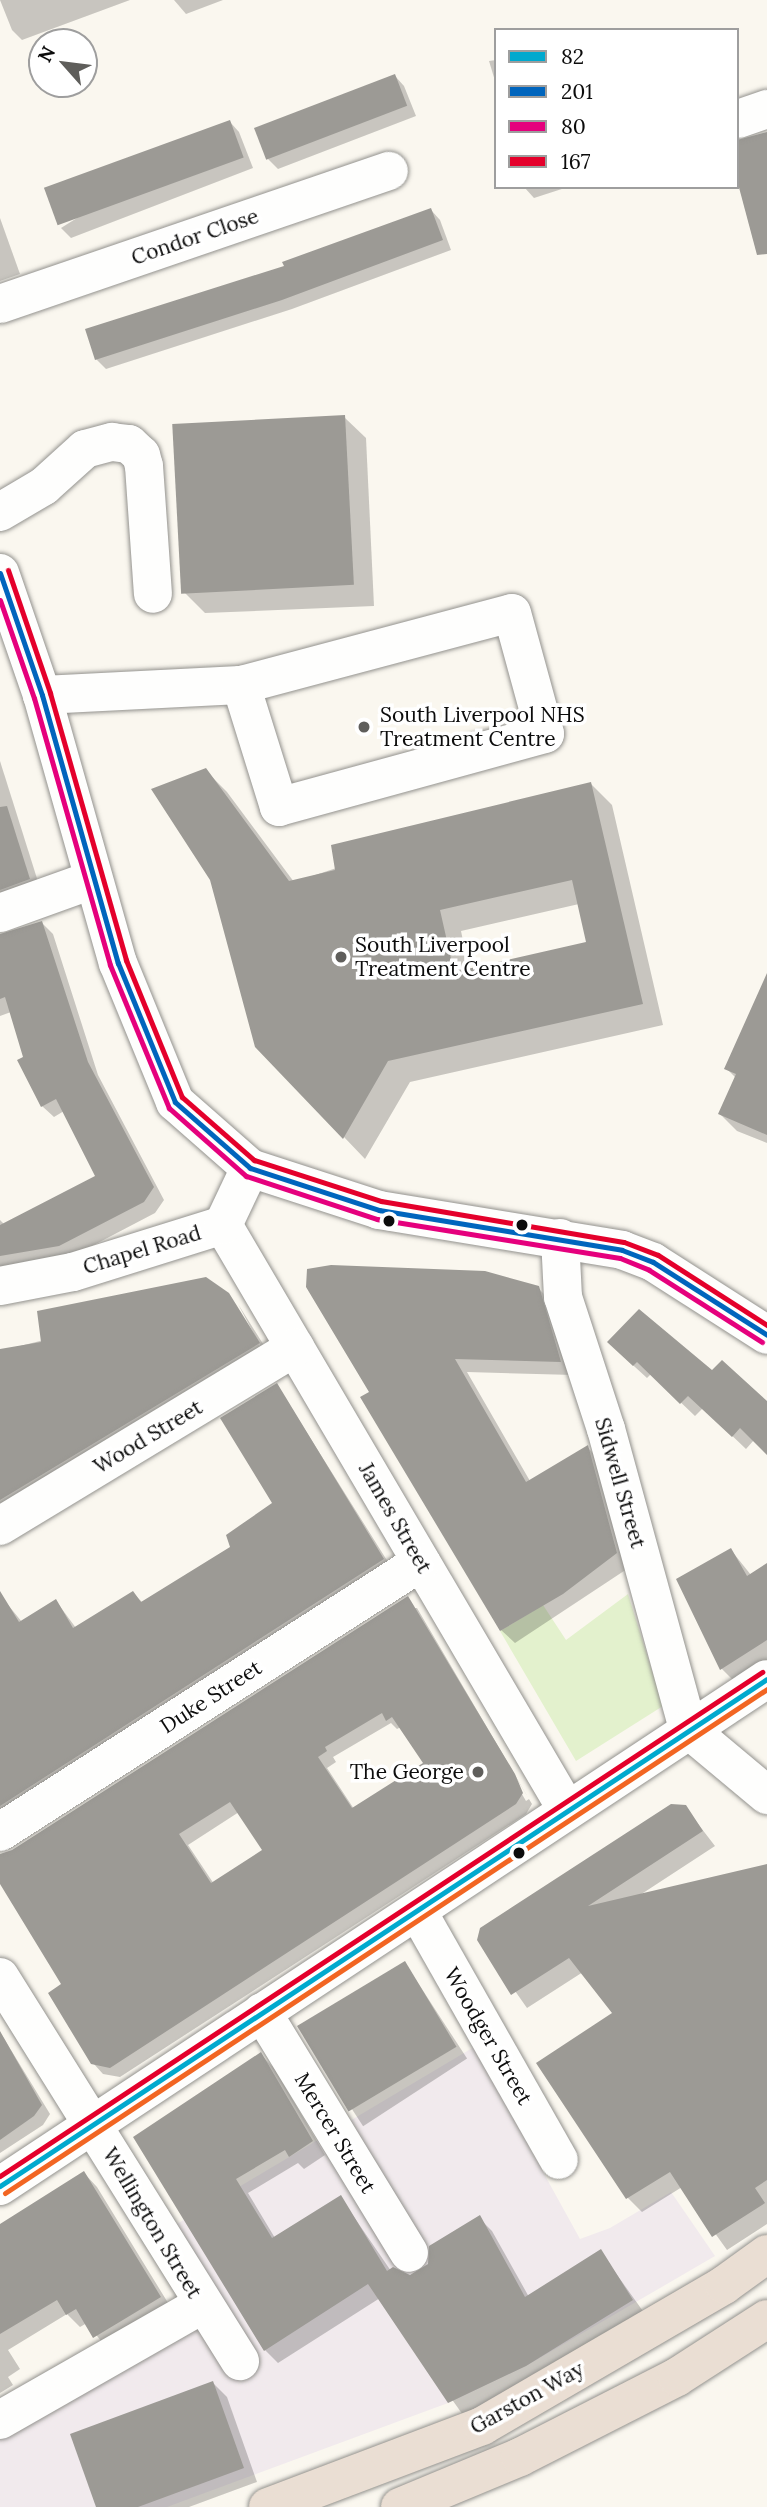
<!DOCTYPE html>
<style>
body{margin:0}
#map{position:relative;width:767px;height:2507px;overflow:hidden;background:#faf7ef;font-family:Lora,serif}
div>[style]{position:absolute}
[style*='--x']{left:calc(var(--x)*1px);top:calc(var(--y)*1px);width:calc(var(--w)*1px);rotate:calc(var(--a)*1deg)}
.industrial>*{inset:0;background:#f1eaed}
.green>*{inset:0;background:#e3f1cd}
.shadow>*{inset:0;background:#0003;transform-origin:0 0}
.building>*{inset:0;background:#9c9a95;transform-origin:0 0}
.roads{filter:drop-shadow(0 0 2px #93928e) drop-shadow(0 0 2px #93928e)}
.minor>*{height:38px;margin:-19px;padding:0 19px;transform-origin:19px;border-radius:19px;background:#fefefd}
.highway>*{height:38px;margin:-19px;padding:0 19px;transform-origin:19px;border-radius:19px;background:#eaded3}
.bus-1>*{height:5px;margin:-2.5px;padding:0 2.5px;transform-origin:2.5px;border-radius:2.5px;background:#00a9ce}
.bus-2>*{height:5px;margin:-2.5px;padding:0 2.5px;transform-origin:2.5px;border-radius:2.5px;background:#0065bd}
.bus-3>*{height:5px;margin:-2.5px;padding:0 2.5px;transform-origin:2.5px;border-radius:2.5px;background:#e5007d}
.bus-4>*{height:5px;margin:-2.5px;padding:0 2.5px;transform-origin:2.5px;border-radius:2.5px;background:#e4002b}
.bus-5>*{height:5px;margin:-2.5px;padding:0 2.5px;transform-origin:2.5px;border-radius:2.5px;background:#f26522}
.dots>*{width:19px;height:19px;translate:-50% -50%;box-sizing:border-box;border:4px solid #fff;border-radius:50%}
span{translate:-50% -50%;white-space:nowrap;text-align:center;line-height:1.15;-webkit-text-stroke:7px #fff;paint-order:stroke}
.street-label{font-size:21px;color:#0c0c0c}
.poi-label{font-size:21px;color:#0c0c0c}
.left{translate:0 -50%;text-align:left}
.right{translate:-100% -50%;text-align:right}
.legend{position:absolute;left:494px;top:28px;width:245px;height:161px;box-sizing:border-box;background:#fff;border:2px solid #9e9e9e;margin:0;padding:9px 12px;list-style:none;font-size:21px;color:#0c0c0c}
.legend li{display:flex;align-items:center;gap:14px;height:35px}
.legend b{width:35px;border:2px solid #9e9e9e}
.north{position:absolute;left:28px;top:28px;width:70px;height:70px;box-sizing:border-box;background:#fff;border:2px solid #9e9e9e;border-radius:50%;rotate:298deg;font-size:19px;font-weight:700;line-height:28px;text-align:center;color:#0c0c0c}
.north::after{content:'';display:block;margin:auto;width:24px;height:32px;background:#5f5e5b;clip-path:polygon(50% 0,100% 100%,50% 72%,0 100%)}
</style>
<div id="map">
<div class="industrial">
<i style="clip-path:polygon(474px 2047px,580px 2239px,610px 2228px,671px 2192px,715px 2256px,526px 2366px,448px 2403px,167px 2507px,0 2507px,0 2435px,226px 2306px,175px 2225px)"></i>
</div>
<div class="green">
<i style="clip-path:polygon(628px 1594px,663px 1706px,576px 1761px,500px 1631px,543px 1605px,566px 1640px)"></i>
</div>
<div class="shadow">
<i style="clip-path:polygon(0 0,130px 0,22px 40px,12px 30px)"></i>
<i style="clip-path:polygon(174px 0,223px 0,186px 14px)"></i>
<i style="clip-path:polygon(496px 60px,496px 84px,489px 61px)"></i>
<i style="clip-path:polygon(395px 76px,404px 86px,416px 116px,278px 169px,268px 159px)"></i>
<i style="clip-path:polygon(230px 122px,239px 132px,253px 168px,71px 238px,61px 228px)"></i>
<i style="clip-path:polygon(568px 187px,534px 198px,524px 187px)"></i>
<i style="clip-path:polygon(431px 210px,440px 220px,451px 250px,292px 309px,106px 369px,96px 359px,286px 267px)"></i>
<i style="clip-path:polygon(0 218px,20px 274px,0 281px)"></i>
<i style="clip-path:polygon(344px 417px,366px 438px,374px 606px,205px 613px,184px 592px)"></i>
<i style="clip-path:polygon(0 761px,40px 888px,0 907px)"></i>
<i style="clip-path:polygon(evenodd,205px 770px,227px 792px,294px 882px,591px 784px,612px 805px,663px 1025px,410px 1082px,365px 1159px,257px 1046px,205px 770px,579px 904px,588px 944px,469px 970px,461px 931px,579px 904px)"></i>
<i style="clip-path:polygon(42px 923px,53px 934px,98px 1075px,164px 1200px,155px 1213px,71px 1257px,0 1271px,0 1220px,5px 1225px,98px 1177px,64px 1111px,54px 1117px,42px 1106px,11px 1012px,0 1016px,0 935px)"></i>
<i style="clip-path:polygon(767px 995px,767px 1143px,737px 1131px,720px 1114px,736px 1078px,727px 1069px)"></i>
<i style="clip-path:polygon(538px 1288px,552px 1302px,574px 1375px,467px 1372px,530px 1481px,587px 1447px,601px 1461px,630px 1567px,515px 1643px,501px 1630px,362px 1398px)"></i>
<i style="clip-path:polygon(228px 1294px,263px 1351px,238px 1304px,270px 1355px,0 1524px,0 1351px)"></i>
<i style="clip-path:polygon(623px 1356px,712px 1373px,767px 1403px,767px 1453px,754px 1440px,746px 1449px,703px 1408px,695px 1416px,651px 1374px,647px 1378px)"></i>
<i style="clip-path:polygon(277px 1385px,393px 1570px,0 1822px,0 1603px,4px 1600px,22px 1622px,56px 1601px,76px 1628px,133px 1593px,143px 1603px,232px 1548px,274px 1504px)"></i>
<i style="clip-path:polygon(731px 1550px,751px 1575px,767px 1565px,767px 1661px,735px 1682px,722px 1669px,678px 1580px)"></i>
<i style="clip-path:polygon(evenodd,408px 1598px,532px 1804px,526px 1814px,120px 2077px,103px 2074px,93px 2063px,63px 1984px,0 1881px,0 1856px,13px 1852px,408px 1598px,413px 1608px,417px 1608px,529px 1799px,526px 1801px,413px 1608px,408px 1598px,391px 1723px,397px 1729px,401px 1727px,426px 1764px,354px 1809px,327px 1768px,336px 1762px,333px 1757px,391px 1723px,408px 1598px,239px 1812px,264px 1850px,214px 1884px,188px 1845px,239px 1812px)"></i>
<i style="clip-path:polygon(685px 1807px,715px 1846px,640px 1895px,767px 1866px,767px 2224px,727px 2250px,682px 2187px,642px 2212px,628px 2198px,539px 2064px,615px 2014px,583px 1972px,527px 2008px,479px 1940px)"></i>
<i style="left:405px;top:1963px;width:114px;height:124px;rotate:57deg"></i>
<i style="clip-path:polygon(0 2032px,50px 2114px,43px 2125px,0 2153px)"></i>
<i style="clip-path:polygon(261px 2055px,274px 2068px,325px 2155px,304px 2169px,298px 2163px,248px 2193px,275px 2238px,341px 2198px,391px 2271px,410px 2277px,429px 2265px,479px 2218px,492px 2231px,529px 2297px,600px 2251px,645px 2314px,463px 2415px,380px 2298px,278px 2363px,265px 2350px,135px 2138px)"></i>
<i style="clip-path:polygon(84px 2173px,97px 2187px,173px 2311px,108px 2350px,87px 2323px,80px 2327px,67px 2314px,8px 2350px,20px 2369px,8px 2377px,13px 2385px,0 2393px,0 2227px)"></i>
<i style="clip-path:polygon(213px 2383px,227px 2397px,257px 2482px,189px 2507px,98px 2507px)"></i>
</div>
<div class="building">
<i style="left:395px;top:74px;width:34px;height:151px;rotate:69deg"></i>
<i style="left:230px;top:120px;width:40px;height:198px;rotate:70deg"></i>
<i style="clip-path:polygon(767px 132px,767px 254px,757px 255px,737px 180px,737px 140px)"></i>
<i style="clip-path:polygon(431px 208px,443px 240px,282px 300px,95px 360px,85px 329px,284px 266px,282px 262px)"></i>
<i style="left:345px;top:415px;width:170px;height:173px;rotate:87deg"></i>
<i style="clip-path:polygon(evenodd,206px 768px,289px 881px,335px 870px,331px 845px,591px 782px,643px 1004px,388px 1061px,343px 1139px,255px 1047px,210px 880px,151px 789px,206px 768px,572px 880px,586px 942px,454px 972px,440px 910px,572px 880px)"></i>
<i style="clip-path:polygon(7px 806px,30px 879px,0 890px,0 807px)"></i>
<i style="clip-path:polygon(42px 921px,88px 1062px,154px 1187px,144px 1202px,59px 1246px,0 1256px,0 1225px,95px 1176px,56px 1099px,41px 1107px,17px 1060px,23px 1057px,5px 997px,0 999px,0 934px)"></i>
<i style="clip-path:polygon(767px 973px,767px 1135px,718px 1114px,736px 1074px,724px 1069px)"></i>
<i style="clip-path:polygon(331px 1265px,485px 1271px,539px 1286px,561px 1362px,455px 1359px,526px 1482px,588px 1445px,617px 1553px,563px 1594px,500px 1631px,360px 1397px,369px 1392px,306px 1287px,307px 1269px)"></i>
<i style="clip-path:polygon(206px 1277px,229px 1293px,260px 1343px,0 1500px,0 1349px,41px 1342px,37px 1311px)"></i>
<i style="clip-path:polygon(639px 1309px,712px 1370px,722px 1360px,767px 1401px,767px 1455px,740px 1428px,732px 1437px,688px 1396px,680px 1404px,637px 1362px,633px 1366px,607px 1342px)"></i>
<i style="clip-path:polygon(277px 1383px,384px 1559px,0 1806px,0 1591px,19px 1622px,56px 1599px,73px 1628px,133px 1591px,141px 1602px,230px 1547px,226px 1535px,272px 1503px,220px 1418px)"></i>
<i style="clip-path:polygon(731px 1548px,747px 1576px,767px 1563px,767px 1640px,720px 1670px,676px 1579px)"></i>
<i style="clip-path:polygon(evenodd,408px 1596px,515px 1774px,523px 1793px,516px 1804px,110px 2068px,91px 2064px,48px 1993px,61px 1984px,0 1884px,0 1854px,12px 1850px,408px 1596px,382px 1713px,386px 1721px,392px 1717px,423px 1763px,352px 1808px,318px 1757px,327px 1751px,325px 1747px,382px 1713px,408px 1596px,230px 1802px,262px 1850px,211px 1883px,179px 1834px,230px 1802px)"></i>
<i style="clip-path:polygon(671px 1804px,686px 1805px,703px 1831px,588px 1906px,767px 1864px,767px 2180px,755px 2188px,765px 2203px,712px 2237px,670px 2172px,626px 2199px,536px 2063px,612px 2013px,569px 1958px,511px 1995px,477px 1940px,480px 1928px)"></i>
<i style="left:405px;top:1961px;width:100px;height:126px;rotate:59deg"></i>
<i style="clip-path:polygon(0 2031px,42px 2105px,34px 2116px,0 2140px)"></i>
<i style="clip-path:polygon(261px 2052px,313px 2141px,289px 2157px,285px 2150px,236px 2179px,272px 2238px,341px 2195px,387px 2271px,393px 2267px,410px 2275px,428px 2264px,429px 2246px,480px 2215px,525px 2297px,601px 2249px,633px 2300px,526px 2366px,448px 2403px,368px 2284px,264px 2351px,133px 2137px)"></i>
<i style="clip-path:polygon(84px 2171px,161px 2297px,93px 2338px,76px 2309px,66px 2315px,57px 2300px,0 2334px,0 2224px)"></i>
<i style="clip-path:polygon(213px 2381px,244px 2468px,138px 2507px,96px 2507px,70px 2434px)"></i>
</div>
<div class="roads">
<div class="minor">
<i style="--x:738;--y:119;--w:31;--a:-19"></i>
<i style="--x:0;--y:304;--w:411;--a:-18.9"></i>
<i style="--x:0;--y:512;--w:51;--a:-30.6"></i>
<i style="--x:44;--y:486;--w:55;--a:-42.1"></i>
<i style="--x:85;--y:449;--w:28;--a:-15"></i>
<i style="--x:112;--y:442;--w:17;--a:7"></i>
<i style="--x:129;--y:444;--w:16;--a:43"></i>
<i style="--x:141;--y:455;--w:11;--a:75"></i>
<i style="--x:144;--y:466;--w:128;--a:86"></i>
<i style="--x:0;--y:573;--w:129;--a:71"></i>
<i style="--x:42;--y:695;--w:279;--a:74.2"></i>
<i style="--x:118;--y:963;--w:150;--a:67.7"></i>
<i style="--x:175;--y:1102;--w:100;--a:41.3"></i>
<i style="--x:250;--y:1168;--w:136;--a:18"></i>
<i style="--x:379;--y:1210;--w:246;--a:9.3"></i>
<i style="--x:622;--y:1250;--w:33;--a:21"></i>
<i style="--x:653;--y:1262;--w:135;--a:32.6"></i>
<i style="--x:42;--y:695;--w:199;--a:-2.9"></i>
<i style="--x:241;--y:685;--w:280;--a:-14.9"></i>
<i style="--x:512;--y:613;--w:125;--a:74.7"></i>
<i style="--x:545;--y:734;--w:276;--a:164.7"></i>
<i style="--x:279;--y:807;--w:128;--a:-107.3"></i>
<i style="--x:0;--y:913;--w:98;--a:-19.7"></i>
<i style="--x:223;--y:1225;--w:679;--a:59.54"></i>
<i style="--x:560;--y:1238;--w:59;--a:87.1"></i>
<i style="--x:563;--y:1297;--w:139;--a:72"></i>
<i style="--x:606;--y:1429;--w:311;--a:74.7"></i>
<i style="--x:688;--y:1729;--w:103;--a:39.9"></i>
<i style="--x:0;--y:1286;--w:74;--a:-10.9"></i>
<i style="--x:73;--y:1272;--w:157;--a:-17.4"></i>
<i style="--x:223;--y:1225;--w:63;--a:-64.7"></i>
<i style="--x:0;--y:1526;--w:345;--a:-31.2"></i>
<i style="--x:0;--y:1832;--w:500;--a:-32.67"></i>
<i style="--x:418;--y:1912;--w:285;--a:60.4"></i>
<i style="--x:0;--y:1977;--w:453;--a:58"></i>
<i style="--x:262;--y:2012;--w:282;--a:58.6"></i>
<i style="--x:0;--y:2186;--w:919;--a:-33.47"></i>
<i style="--x:0;--y:2420;--w:232;--a:-29.7"></i>
</div>
<div class="highway">
<i style="--x:268;--y:2507;--w:229;--a:-20.7"></i>
<i style="--x:482;--y:2426;--w:280;--a:-30.2"></i>
<i style="--x:724;--y:2285;--w:53;--a:-35.8"></i>
<i style="--x:400;--y:2507;--w:130;--a:-22.6"></i>
<i style="--x:520;--y:2457;--w:176;--a:-27"></i>
<i style="--x:677;--y:2377;--w:107;--a:-32.8"></i>
</div>
</div>
<div class="bus-1">
<i style="--x:0;--y:2186;--w:919;--a:-33.47"></i>
</div>
<div class="bus-2">
<i style="--x:0;--y:573;--w:129;--a:71"></i>
<i style="--x:42;--y:695;--w:279;--a:74.2"></i>
<i style="--x:118;--y:963;--w:150;--a:67.7"></i>
<i style="--x:175;--y:1102;--w:100;--a:41.3"></i>
<i style="--x:250;--y:1168;--w:136;--a:18"></i>
<i style="--x:379;--y:1210;--w:246;--a:9.3"></i>
<i style="--x:622;--y:1250;--w:33;--a:21"></i>
<i style="--x:653;--y:1262;--w:135;--a:32.6"></i>
</div>
<div class="bus-3">
<i style="--x:0;--y:600;--w:104;--a:70.9"></i>
<i style="--x:34;--y:698;--w:278;--a:74.1"></i>
<i style="--x:110;--y:965;--w:155;--a:67.6"></i>
<i style="--x:169;--y:1108;--w:103;--a:41.4"></i>
<i style="--x:246;--y:1176;--w:138;--a:18.2"></i>
<i style="--x:377;--y:1219;--w:246;--a:9.1"></i>
<i style="--x:620;--y:1258;--w:31;--a:22"></i>
<i style="--x:649;--y:1270;--w:134;--a:32.5"></i>
</div>
<div class="bus-4">
<i style="--x:8;--y:570;--w:130;--a:71.1"></i>
<i style="--x:50;--y:693;--w:278;--a:74.1"></i>
<i style="--x:126;--y:960;--w:148;--a:67.8"></i>
<i style="--x:182;--y:1097;--w:96;--a:41.2"></i>
<i style="--x:254;--y:1160;--w:133;--a:17.9"></i>
<i style="--x:381;--y:1201;--w:246;--a:9.6"></i>
<i style="--x:624;--y:1242;--w:36;--a:21"></i>
<i style="--x:658;--y:1255;--w:130;--a:32.7"></i>
<i style="--x:0;--y:2176;--w:914;--a:-33.48"></i>
</div>
<div class="bus-5">
<i style="--x:5;--y:2193;--w:914;--a:-33.48"></i>
</div>
<div class="dots">
<i style="left:364px;top:727px;background:#5f5e5b"></i>
<i style="left:341px;top:957px;background:#5f5e5b"></i>
<i style="left:389px;top:1221px;background:#0c0c0c"></i>
<i style="left:522px;top:1225px;background:#0c0c0c"></i>
<i style="left:478px;top:1772px;background:#5f5e5b"></i>
<i style="left:519px;top:1853px;background:#0c0c0c"></i>
</div>
<div class="street-label">
<span style="left:195px;top:237px;rotate:-19deg">Condor Close</span>
<span style="left:142px;top:1250px;rotate:-17deg">Chapel Road</span>
<span style="left:148px;top:1437px;rotate:-31deg">Wood Street</span>
<span style="left:620px;top:1483px;rotate:74deg">Sidwell Street</span>
<span style="left:395px;top:1518px;rotate:60deg">James Street</span>
<span style="left:211px;top:1697px;rotate:-33deg">Duke Street</span>
<span style="left:488px;top:2036px;rotate:60deg">Woodger Street</span>
<span style="left:335px;top:2133px;rotate:59deg">Mercer Street</span>
<span style="left:152px;top:2223px;rotate:59deg">Wellington Street</span>
<span style="left:527px;top:2398px;rotate:-29deg">Garston Way</span>
</div>
<div class="poi-label">
<span class="left" style="left:380px;top:727px">South Liverpool NHS<br>Treatment Centre</span>
<span class="left" style="left:355px;top:957px">South Liverpool<br>Treatment Centre</span>
<span class="right" style="left:464px;top:1772px">The George</span>
</div>
<ul class="legend">
<li><b style="height:9px;background:#00a9ce"></b>82</li>
<li><b style="height:9px;background:#0065bd"></b>201</li>
<li><b style="height:9px;background:#e5007d"></b>80</li>
<li><b style="height:9px;background:#e4002b"></b>167</li>
</ul>
<div class="north">N</div>
</div>
